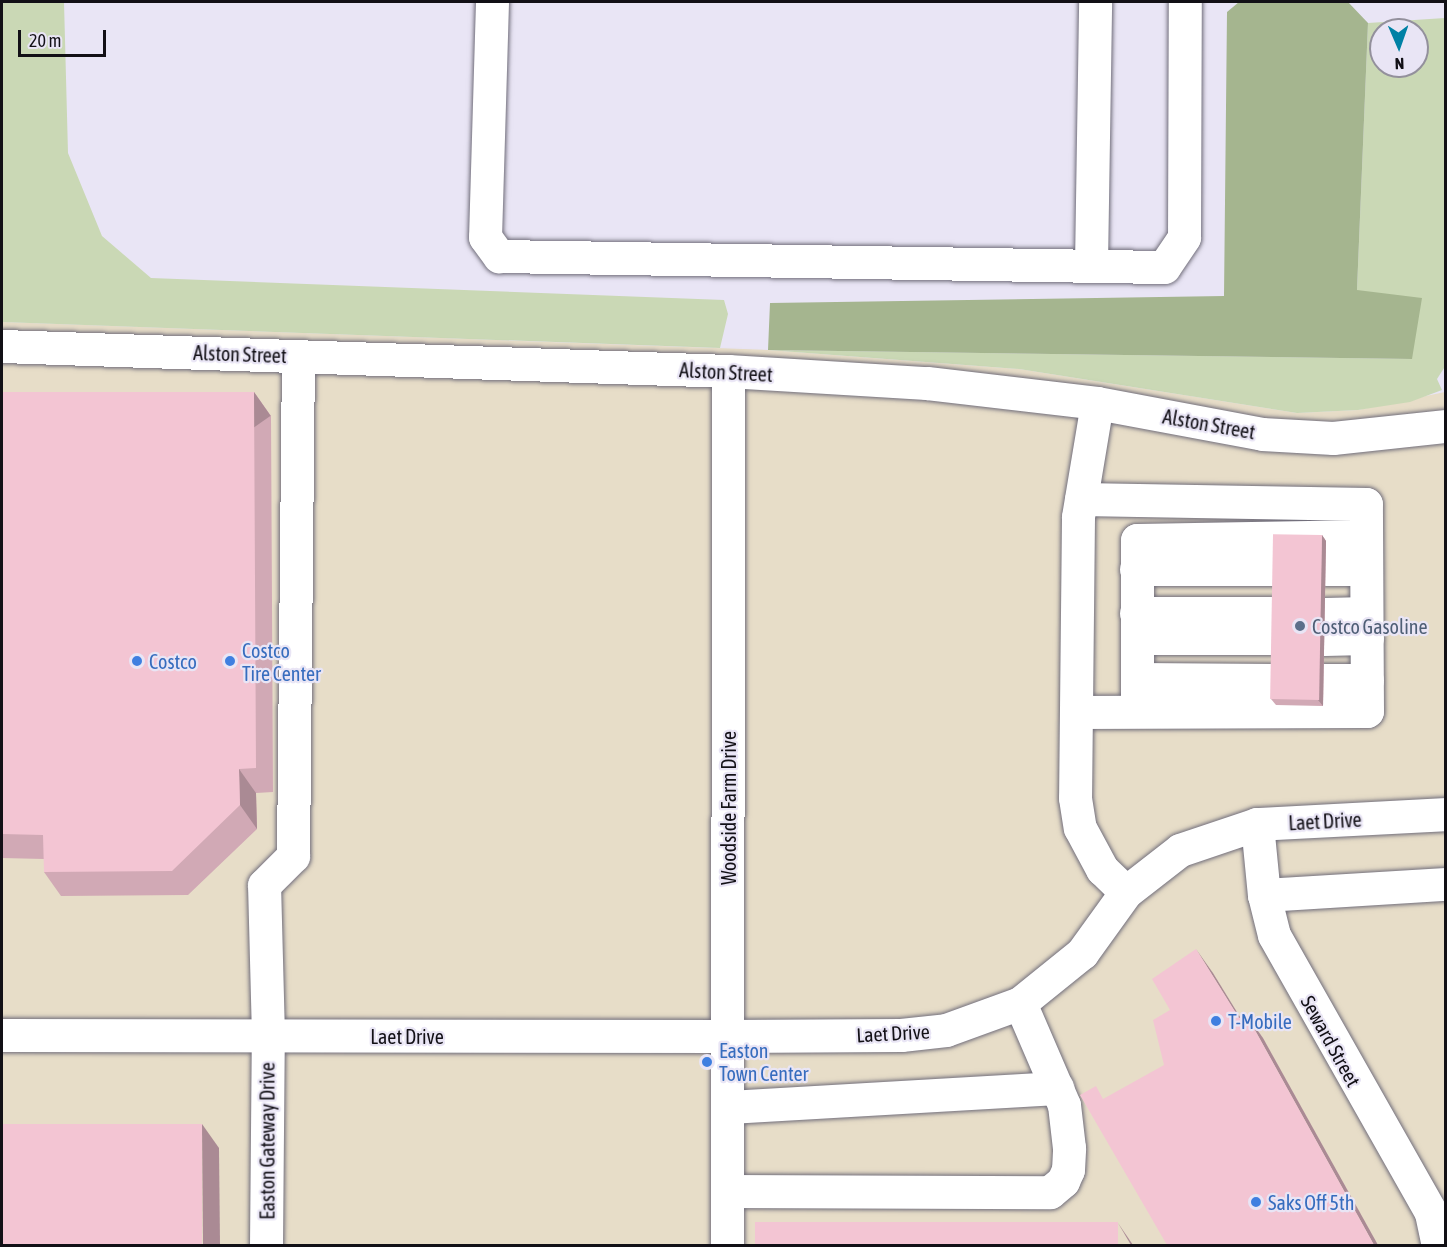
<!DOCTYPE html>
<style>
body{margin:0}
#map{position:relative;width:1447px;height:1247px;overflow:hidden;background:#e9e5f5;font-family:"Asap Condensed",sans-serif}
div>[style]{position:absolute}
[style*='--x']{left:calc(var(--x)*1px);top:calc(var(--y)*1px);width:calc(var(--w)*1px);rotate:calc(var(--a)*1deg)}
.commercial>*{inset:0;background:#e7ddc8}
.green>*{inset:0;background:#cad8b5}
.forest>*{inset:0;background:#a5b58f}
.roads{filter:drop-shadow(0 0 2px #716e7b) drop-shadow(0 0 2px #716e7b)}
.minor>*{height:33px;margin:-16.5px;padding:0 16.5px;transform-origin:16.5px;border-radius:16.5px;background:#fff}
.wall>*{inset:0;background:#d1a9b5}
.shaded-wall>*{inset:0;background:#aa8a94;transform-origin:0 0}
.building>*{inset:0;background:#f3c5d3;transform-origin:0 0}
.dots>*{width:16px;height:16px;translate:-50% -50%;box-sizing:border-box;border:3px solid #e9e5f5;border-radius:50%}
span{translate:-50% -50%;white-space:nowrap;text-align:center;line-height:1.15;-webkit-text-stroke:4.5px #e9e5f5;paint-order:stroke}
.street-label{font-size:20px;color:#121016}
.service-label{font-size:20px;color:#4e5e75}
.left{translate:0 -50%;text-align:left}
.shop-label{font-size:20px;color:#366cbe}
.frame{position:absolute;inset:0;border:3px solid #121016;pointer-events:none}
.north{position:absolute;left:1369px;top:18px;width:60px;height:60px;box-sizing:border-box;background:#e9e5f5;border:2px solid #93909c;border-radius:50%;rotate:178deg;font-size:16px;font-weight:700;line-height:24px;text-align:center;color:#121016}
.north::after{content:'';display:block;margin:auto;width:21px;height:27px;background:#0081a5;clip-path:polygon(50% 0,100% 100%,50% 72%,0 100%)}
.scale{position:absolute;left:18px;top:30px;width:88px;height:27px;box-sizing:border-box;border:3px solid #121016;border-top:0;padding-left:8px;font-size:18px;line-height:21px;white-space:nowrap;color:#121016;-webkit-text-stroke:4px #e9e5f5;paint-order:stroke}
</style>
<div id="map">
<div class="commercial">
<i style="clip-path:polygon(2px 322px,768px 350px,1019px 369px,1297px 413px,1358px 410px,1445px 392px,1445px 1245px,2px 1246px)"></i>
</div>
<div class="green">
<i style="clip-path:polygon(2px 2px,64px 2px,68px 153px,102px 236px,151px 278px,724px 300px,728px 314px,720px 348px,2px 322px)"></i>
<i style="clip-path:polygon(evenodd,1445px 18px,1446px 365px,1437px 379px,1442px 390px,1410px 402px,1358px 410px,1297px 413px,1019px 369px,768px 350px,1412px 359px,1357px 290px,1368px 23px,1445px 18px,1381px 30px,1417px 30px,1417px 66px,1381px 66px,1381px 30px)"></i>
</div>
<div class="forest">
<i style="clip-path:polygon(1239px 2px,1348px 2px,1368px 23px,1357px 290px,1422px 298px,1412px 359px,768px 350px,770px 303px,1224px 296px,1227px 12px)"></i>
</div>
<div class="roads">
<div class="minor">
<i style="--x:492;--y:2;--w:235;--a:91.7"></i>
<i style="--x:485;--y:237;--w:24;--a:54"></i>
<i style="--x:499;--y:256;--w:665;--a:0.95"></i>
<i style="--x:1164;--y:267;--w:36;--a:-56"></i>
<i style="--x:1184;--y:237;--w:235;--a:-89.8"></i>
<i style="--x:1091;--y:265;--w:263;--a:-89.1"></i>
<i style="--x:2;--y:346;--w:726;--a:1.97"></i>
<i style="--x:728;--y:371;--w:199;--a:3.5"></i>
<i style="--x:927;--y:383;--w:171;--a:6.7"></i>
<i style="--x:1097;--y:403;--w:168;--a:10.6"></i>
<i style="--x:1262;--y:434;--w:71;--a:3.2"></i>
<i style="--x:1333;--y:438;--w:114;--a:-6.1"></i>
<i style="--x:1097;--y:403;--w:116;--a:99.5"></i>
<i style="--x:1078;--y:517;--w:281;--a:90.6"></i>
<i style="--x:1075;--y:798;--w:30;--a:81"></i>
<i style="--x:1080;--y:828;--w:47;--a:61.8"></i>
<i style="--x:1102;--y:869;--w:33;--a:44"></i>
<i style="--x:1136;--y:569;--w:142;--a:0"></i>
<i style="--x:1326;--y:569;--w:40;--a:0"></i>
<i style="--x:1136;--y:613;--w:141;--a:0"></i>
<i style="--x:1325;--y:614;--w:41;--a:-1.4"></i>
<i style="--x:1137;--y:638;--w:139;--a:0"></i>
<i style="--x:1324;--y:639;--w:43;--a:-1.3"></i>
<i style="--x:1137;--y:679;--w:139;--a:0.4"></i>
<i style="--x:1323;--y:680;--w:44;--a:0"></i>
<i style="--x:1137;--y:711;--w:171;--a:-90"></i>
<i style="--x:1137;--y:540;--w:229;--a:-1"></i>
<i style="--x:1076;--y:712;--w:291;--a:-0.2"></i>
<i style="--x:1367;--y:711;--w:207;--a:-90.3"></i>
<i style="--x:1366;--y:504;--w:285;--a:-179"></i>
<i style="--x:1257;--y:824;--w:71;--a:84.4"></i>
<i style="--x:1264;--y:895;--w:41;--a:76"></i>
<i style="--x:1274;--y:935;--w:319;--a:60.5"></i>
<i style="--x:1431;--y:1213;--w:34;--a:78"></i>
<i style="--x:1264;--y:895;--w:182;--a:-3.5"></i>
<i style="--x:2;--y:1035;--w:725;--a:0.08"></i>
<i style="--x:727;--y:1036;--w:174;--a:-0.3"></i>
<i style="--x:901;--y:1035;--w:45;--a:-6.3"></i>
<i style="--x:946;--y:1030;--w:79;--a:-20"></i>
<i style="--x:1020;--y:1003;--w:80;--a:-38.9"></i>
<i style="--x:1082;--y:953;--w:75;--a:-54.2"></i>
<i style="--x:1126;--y:892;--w:68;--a:-37.9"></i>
<i style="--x:1180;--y:850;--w:81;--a:-18.7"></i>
<i style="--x:1257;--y:824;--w:189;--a:-3"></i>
<i style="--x:728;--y:1107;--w:330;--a:-3.3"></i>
<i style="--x:727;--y:1191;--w:323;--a:0.2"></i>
<i style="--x:1050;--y:1192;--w:17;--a:-40"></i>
<i style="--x:1063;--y:1181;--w:12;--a:-66"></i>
<i style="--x:1068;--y:1170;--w:22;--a:-87"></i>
<i style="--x:1069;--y:1148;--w:43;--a:-96.6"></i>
<i style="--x:1064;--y:1105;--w:111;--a:-113.3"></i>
<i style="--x:266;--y:1246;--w:210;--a:-89.5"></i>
<i style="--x:268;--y:1036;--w:151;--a:-91.5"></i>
<i style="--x:264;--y:885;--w:41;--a:-45"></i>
<i style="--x:293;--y:856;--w:500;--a:-89.43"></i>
<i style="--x:727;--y:1246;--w:875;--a:-89.93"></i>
</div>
</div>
<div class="wall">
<i style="clip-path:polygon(2px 392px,254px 392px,271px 416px,273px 792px,256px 793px,257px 829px,188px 895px,61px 896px,44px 872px,44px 859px,2px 858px)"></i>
<i style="clip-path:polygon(1322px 535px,1326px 541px,1323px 706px,1276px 705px,1271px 699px)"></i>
</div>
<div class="shaded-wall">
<i style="left:254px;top:392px;width:29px;height:376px;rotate:55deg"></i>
<i style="clip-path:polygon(1322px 535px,1326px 541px,1323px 706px,1318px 700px)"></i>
<i style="clip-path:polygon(239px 769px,256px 793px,257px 829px,240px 805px)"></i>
<i style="clip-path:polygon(1196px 949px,1213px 973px,1256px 1043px,1239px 1018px)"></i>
<i style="clip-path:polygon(1246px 1014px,1263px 1038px,1378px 1245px,1374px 1245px)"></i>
<i style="clip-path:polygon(202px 1124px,219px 1148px,220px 1245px,203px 1245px)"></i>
<i style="clip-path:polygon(1118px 1223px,1133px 1245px,1131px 1245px)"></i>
</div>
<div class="building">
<i style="clip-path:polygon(2px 392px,254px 392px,256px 768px,239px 769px,240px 805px,172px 871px,44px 872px,43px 835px,2px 834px)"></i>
<i style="left:1322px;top:535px;width:165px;height:49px;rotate:91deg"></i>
<i style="clip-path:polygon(1196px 949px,1239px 1018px,1246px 1014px,1374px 1245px,1167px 1245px,1080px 1095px,1096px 1086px,1103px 1099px,1164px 1065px,1153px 1020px,1170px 1010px,1152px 979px)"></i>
<i style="left:202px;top:1124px;width:121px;height:200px;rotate:90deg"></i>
<i style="left:755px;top:1222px;width:363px;height:23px"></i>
</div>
<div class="dots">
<i style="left:1300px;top:626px;background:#5c6f8a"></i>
<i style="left:137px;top:661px;background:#3f7fe0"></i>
<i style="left:230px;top:661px;background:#3f7fe0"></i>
<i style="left:1216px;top:1021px;background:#3f7fe0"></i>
<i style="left:707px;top:1062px;background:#3f7fe0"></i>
<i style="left:1256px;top:1202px;background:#3f7fe0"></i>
</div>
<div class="street-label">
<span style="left:240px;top:354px;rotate:2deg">Alston Street</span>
<span style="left:726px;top:372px;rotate:3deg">Alston Street</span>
<span style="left:1209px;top:424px;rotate:10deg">Alston Street</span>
<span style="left:728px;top:808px;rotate:-90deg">Woodside Farm Drive</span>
<span style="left:1325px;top:821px;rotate:-3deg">Laet Drive</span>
<span style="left:893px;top:1033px;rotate:-3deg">Laet Drive</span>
<span style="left:407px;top:1036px">Laet Drive</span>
<span style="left:1331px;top:1041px;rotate:61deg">Seward Street</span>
<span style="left:267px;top:1141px;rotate:-90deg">Easton Gateway Drive</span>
</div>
<div class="service-label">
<span class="left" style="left:1312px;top:626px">Costco Gasoline</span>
</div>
<div class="shop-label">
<span class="left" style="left:242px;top:662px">Costco<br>Tire Center</span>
<span class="left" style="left:149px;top:661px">Costco</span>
<span class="left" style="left:1228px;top:1021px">T-Mobile</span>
<span class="left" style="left:719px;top:1062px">Easton<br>Town Center</span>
<span class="left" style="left:1268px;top:1202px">Saks Off 5th</span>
</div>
<div class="frame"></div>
<div class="north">N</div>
<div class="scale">20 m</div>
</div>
